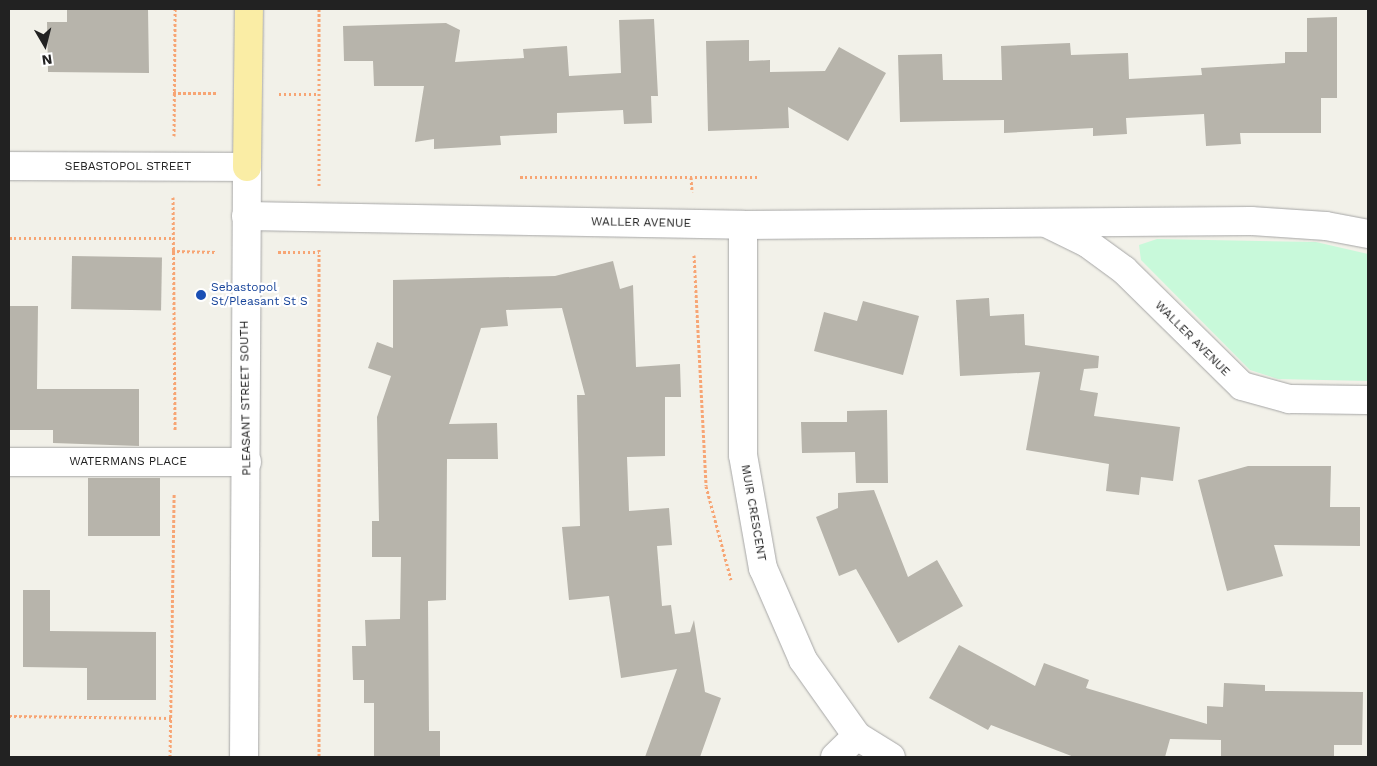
<!DOCTYPE html>
<style>
body{margin:0}
#map{position:relative;width:1377px;height:766px;overflow:hidden;background:#f2f1e9;font-family:"Work Sans",sans-serif}
div>[style]{position:absolute}
[style*='--x']{left:calc(var(--x)*1px);top:calc(var(--y)*1px);width:calc(var(--w)*1px);rotate:calc(var(--a)*1deg)}
.park>*{inset:0;background:#c8f9da}
.building>*{inset:0;background:#b7b4ab;transform-origin:0 0}
.path>*{height:3px;margin-top:-1.5px;transform-origin:0;background:repeating-linear-gradient(90deg,#f7a574 0 2.5px,transparent 0 5px)}
.roads{filter:drop-shadow(0 0 1px #a6a6a6) drop-shadow(0 0 1px #a6a6a6)}
.minor>*{height:28px;margin:-14px;padding:0 14px;transform-origin:14px;border-radius:14px;background:#fff}
.major>*{height:28px;margin:-14px;padding:0 14px;transform-origin:14px;border-radius:14px;background:#faeda5}
.dots>*{width:14px;height:14px;translate:-50% -50%;box-sizing:border-box;border:2px solid #fff;border-radius:50%}
span{translate:-50% -50%;white-space:nowrap;text-align:center;line-height:1.15;-webkit-text-stroke:4.5px #fff;paint-order:stroke}
.street-label{font-size:12px;color:#222}
.transit-label{font-size:12px;color:#164399}
.left{translate:0 -50%;text-align:left}
.frame{position:absolute;inset:0;border:10px solid #222;pointer-events:none}
.north{position:absolute;left:20px;top:20px;width:50px;height:50px;-webkit-text-stroke:4px #fff;paint-order:stroke;rotate:172deg;font-size:14px;font-weight:700;line-height:20px;text-align:center;color:#222}
.north::after{content:'';display:block;margin:auto;width:18px;height:22px;background:#222;clip-path:polygon(50% 0,100% 100%,50% 72%,0 100%)}
</style>
<div id="map">
<div class="park">
<i style="clip-path:polygon(1157px 239px,1316px 242px,1368px 254px,1368px 381px,1278px 379px,1250px 370px,1141px 260px,1139px 245px)"></i>
</div>
<div class="building">
<i style="clip-path:polygon(67px 9px,148px 9px,149px 73px,48px 72px,47px 22px,67px 22px)"></i>
<i style="clip-path:polygon(1337px 17px,1337px 98px,1321px 98px,1321px 133px,1240px 133px,1241px 144px,1206px 146px,1204px 114px,1126px 118px,1127px 134px,1093px 136px,1093px 128px,1004px 133px,1004px 120px,900px 122px,898px 55px,942px 54px,943px 80px,1002px 80px,1001px 46px,1070px 43px,1071px 55px,1128px 53px,1129px 79px,1202px 75px,1201px 68px,1285px 63px,1285px 52px,1307px 52px,1307px 18px)"></i>
<i style="clip-path:polygon(654px 19px,658px 96px,651px 96px,652px 123px,624px 124px,623px 110px,557px 113px,557px 133px,500px 136px,501px 145px,434px 149px,434px 139px,415px 142px,424px 86px,374px 86px,373px 61px,344px 61px,343px 26px,446px 23px,460px 30px,455px 62px,524px 58px,523px 49px,567px 46px,569px 76px,621px 73px,619px 20px)"></i>
<i style="clip-path:polygon(749px 40px,749px 61px,770px 60px,770px 72px,825px 71px,839px 47px,886px 73px,848px 141px,788px 107px,789px 128px,708px 131px,706px 41px)"></i>
<i style="left:72px;top:256px;width:90px;height:53px;rotate:1deg"></i>
<i style="clip-path:polygon(613px 261px,620px 289px,633px 285px,636px 367px,680px 364px,681px 397px,665px 397px,665px 456px,627px 457px,629px 511px,669px 508px,672px 545px,657px 546px,662px 606px,671px 605px,675px 634px,690px 632px,694px 620px,705px 692px,721px 698px,700px 757px,645px 757px,677px 669px,621px 678px,609px 596px,569px 600px,562px 527px,580px 526px,577px 395px,585px 395px,562px 308px,506px 310px,508px 326px,481px 328px,449px 424px,497px 423px,498px 459px,447px 459px,446px 600px,428px 601px,429px 731px,440px 731px,440px 757px,374px 757px,374px 703px,364px 703px,364px 680px,353px 680px,352px 646px,366px 646px,365px 620px,400px 619px,401px 557px,372px 557px,372px 521px,379px 521px,377px 417px,391px 376px,368px 368px,377px 342px,393px 348px,393px 280px,555px 276px)"></i>
<i style="clip-path:polygon(989px 298px,990px 316px,1024px 314px,1025px 345px,1099px 356px,1098px 368px,1084px 369px,1080px 390px,1098px 393px,1094px 416px,1180px 427px,1173px 481px,1141px 477px,1139px 495px,1106px 491px,1109px 464px,1026px 450px,1040px 372px,960px 376px,956px 300px)"></i>
<i style="clip-path:polygon(863px 301px,919px 316px,903px 375px,814px 351px,824px 312px,857px 321px)"></i>
<i style="clip-path:polygon(9px 306px,38px 306px,37px 389px,139px 389px,139px 446px,53px 443px,53px 430px,9px 430px)"></i>
<i style="clip-path:polygon(887px 410px,888px 483px,856px 483px,855px 452px,802px 453px,801px 422px,847px 422px,847px 411px)"></i>
<i style="clip-path:polygon(1248px 466px,1331px 466px,1330px 507px,1360px 507px,1360px 546px,1274px 545px,1283px 576px,1227px 591px,1198px 480px)"></i>
<i style="left:88px;top:478px;width:72px;height:58px"></i>
<i style="clip-path:polygon(874px 490px,908px 577px,937px 560px,963px 606px,898px 643px,856px 569px,839px 576px,816px 517px,838px 508px,838px 493px)"></i>
<i style="clip-path:polygon(23px 590px,50px 590px,50px 631px,156px 632px,156px 700px,87px 700px,87px 668px,23px 667px)"></i>
<i style="clip-path:polygon(959px 645px,1035px 686px,1044px 663px,1089px 680px,1086px 688px,1207px 724px,1207px 706px,1223px 707px,1224px 683px,1265px 685px,1265px 691px,1363px 692px,1362px 745px,1334px 745px,1334px 757px,1221px 757px,1221px 740px,1170px 739px,1165px 757px,1074px 757px,991px 725px,988px 730px,929px 698px)"></i>
</div>
<div class="path">
<i style="--x:173;--y:93;--w:45;--a:0"></i>
<i style="--x:279;--y:94;--w:40;--a:0"></i>
<i style="--x:174;--y:136;--w:127;--a:-89.5"></i>
<i style="--x:520;--y:177;--w:238;--a:0"></i>
<i style="--x:691;--y:177;--w:15;--a:86"></i>
<i style="--x:319;--y:186;--w:177;--a:-90"></i>
<i style="--x:173;--y:197;--w:234;--a:89.5"></i>
<i style="--x:9;--y:238;--w:164;--a:0"></i>
<i style="--x:319;--y:249;--w:508;--a:90"></i>
<i style="--x:172;--y:251;--w:45;--a:1.3"></i>
<i style="--x:278;--y:252;--w:41;--a:0"></i>
<i style="--x:694;--y:255;--w:231;--a:87"></i>
<i style="--x:706;--y:486;--w:97;--a:75.1"></i>
<i style="--x:9;--y:716;--w:162;--a:0.7"></i>
<i style="--x:170;--y:757;--w:263;--a:-89.1"></i>
</div>
<div class="roads">
<div class="minor">
<i style="--x:9;--y:166;--w:238;--a:0.2"></i>
<i style="--x:247;--y:167;--w:590;--a:90.29"></i>
<i style="--x:246;--y:216;--w:497;--a:1"></i>
<i style="--x:743;--y:225;--w:508;--a:-0.45"></i>
<i style="--x:1251;--y:221;--w:75;--a:3.8"></i>
<i style="--x:1326;--y:226;--w:43;--a:10.8"></i>
<i style="--x:1046;--y:223;--w:46;--a:26"></i>
<i style="--x:1087;--y:243;--w:46;--a:36.1"></i>
<i style="--x:1124;--y:270;--w:165;--a:44.5"></i>
<i style="--x:1242;--y:386;--w:49;--a:15.5"></i>
<i style="--x:1289;--y:399;--w:79;--a:0.7"></i>
<i style="--x:743;--y:225;--w:230;--a:90"></i>
<i style="--x:743;--y:455;--w:115;--a:80"></i>
<i style="--x:763;--y:568;--w:100;--a:66.5"></i>
<i style="--x:803;--y:660;--w:93;--a:54.6"></i>
<i style="--x:857;--y:736;--w:40;--a:32"></i>
<i style="--x:9;--y:462;--w:238;--a:0"></i>
<i style="--x:835;--y:757;--w:30;--a:-44"></i>
</div>
<div class="major">
<i style="--x:247;--y:167;--w:158;--a:-89.3"></i>
</div>
</div>
<div class="dots">
<i style="left:201px;top:295px;background:#1a4fb4"></i>
</div>
<div class="street-label">
<span style="left:128px;top:167px">SEBASTOPOL STREET</span>
<span style="left:641px;top:223px;rotate:1deg">WALLER AVENUE</span>
<span style="left:1192px;top:339px;rotate:45deg">WALLER AVENUE</span>
<span style="left:246px;top:398px;rotate:-91deg">PLEASANT STREET SOUTH</span>
<span style="left:128px;top:462px">WATERMANS PLACE</span>
<span style="left:753px;top:513px;rotate:80deg">MUIR CRESCENT</span>
</div>
<div class="transit-label">
<span class="left" style="left:211px;top:295px">Sebastopol<br>St/Pleasant St S</span>
</div>
<div class="frame"></div>
<div class="north">N</div>
</div>
